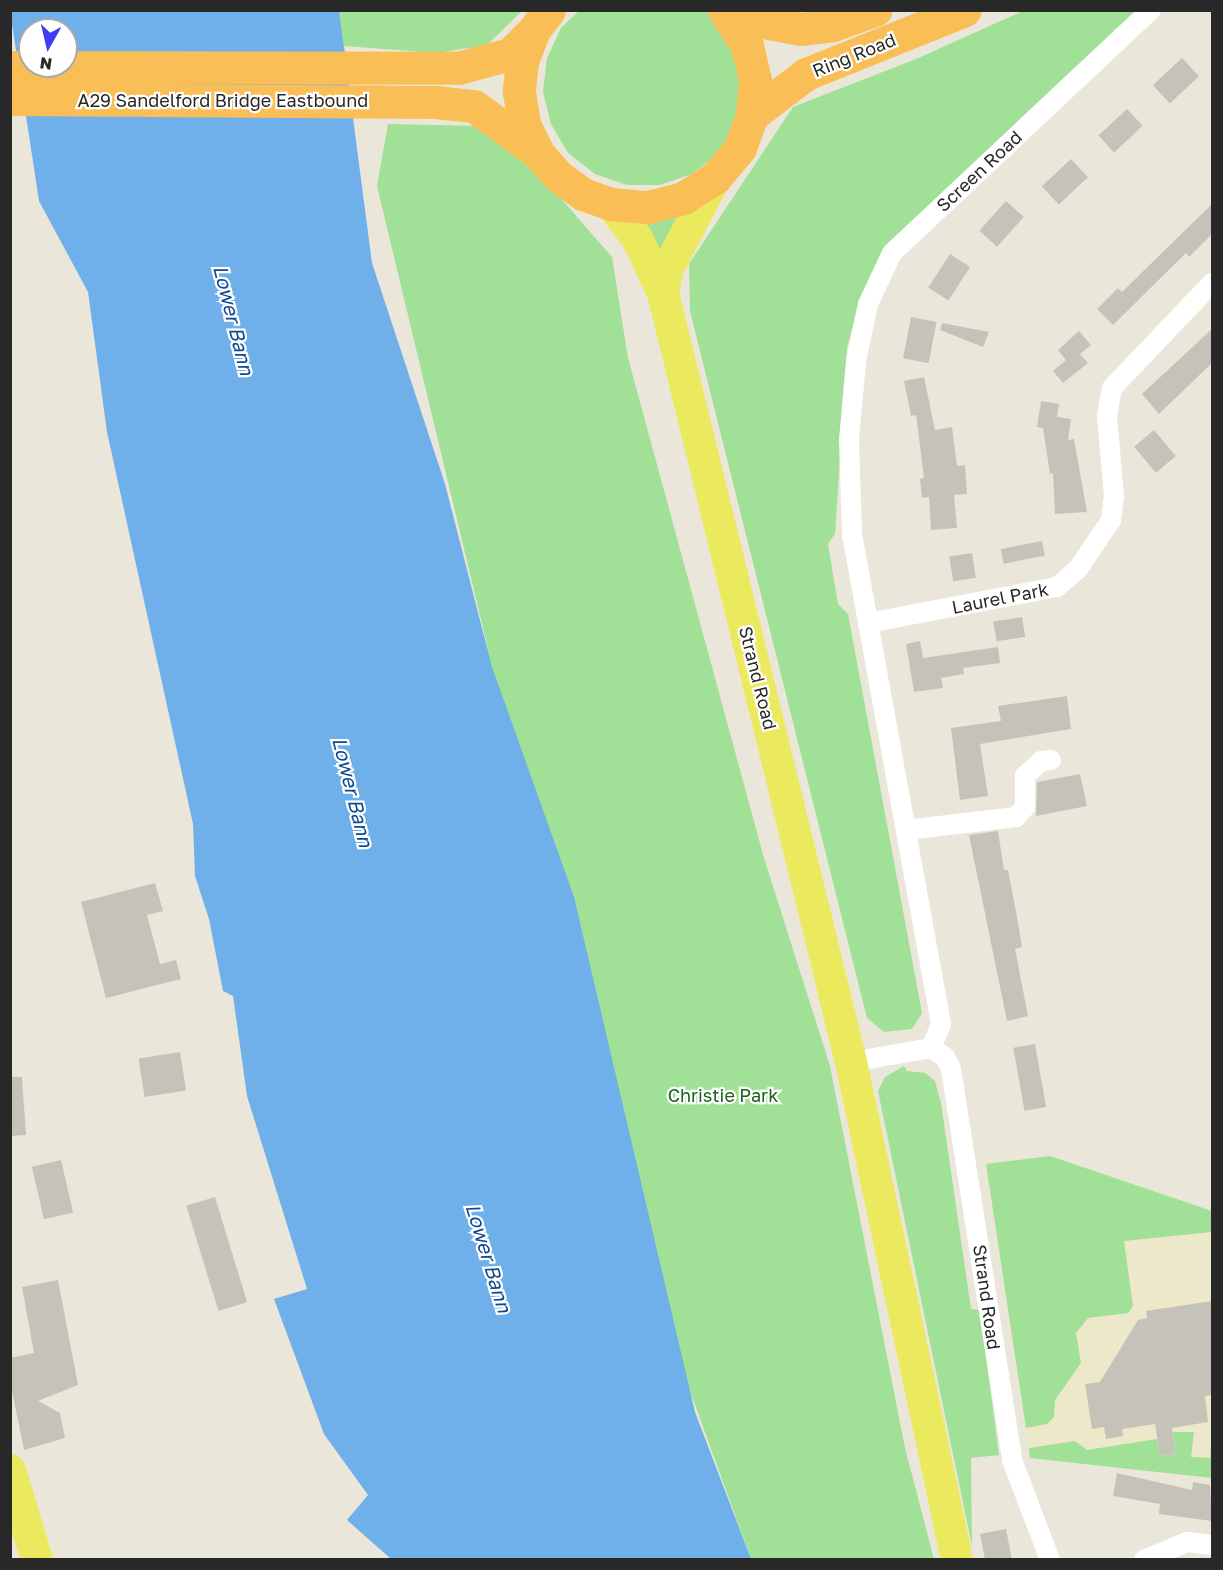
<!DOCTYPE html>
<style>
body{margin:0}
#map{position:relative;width:1223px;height:1570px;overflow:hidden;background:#eae7da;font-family:"Golos Text",sans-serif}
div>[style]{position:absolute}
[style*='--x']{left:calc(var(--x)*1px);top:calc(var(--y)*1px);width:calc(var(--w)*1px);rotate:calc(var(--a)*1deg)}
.education>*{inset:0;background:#ece8c9}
.green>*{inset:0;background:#a0e097}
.water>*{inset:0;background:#6fafea}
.building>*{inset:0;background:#c5c3b9;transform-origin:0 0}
.street>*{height:20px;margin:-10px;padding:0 10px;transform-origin:10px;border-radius:10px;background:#fff}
.primary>*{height:32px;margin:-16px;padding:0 16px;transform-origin:16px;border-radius:16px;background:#ebe95d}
.highway>*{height:33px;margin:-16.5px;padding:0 16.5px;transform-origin:16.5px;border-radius:16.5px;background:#f9bf56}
span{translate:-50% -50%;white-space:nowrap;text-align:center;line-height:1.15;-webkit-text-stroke:4.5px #fff;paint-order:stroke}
.street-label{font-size:18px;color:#282828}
.park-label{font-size:18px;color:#1b611c}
.water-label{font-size:20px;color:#114a93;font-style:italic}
.frame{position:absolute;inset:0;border:12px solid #282828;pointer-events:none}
.north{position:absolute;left:18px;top:18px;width:60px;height:60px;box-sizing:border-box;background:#fff;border:2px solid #a9a9a9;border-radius:50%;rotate:188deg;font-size:16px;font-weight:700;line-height:24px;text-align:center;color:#282828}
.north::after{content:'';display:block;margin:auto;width:21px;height:27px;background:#423df4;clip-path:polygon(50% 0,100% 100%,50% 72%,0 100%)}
</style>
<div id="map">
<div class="education">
<i style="clip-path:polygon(1050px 1156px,1212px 1211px,1212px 1478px,1030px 1458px,986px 1164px)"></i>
</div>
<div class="green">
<i style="clip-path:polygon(709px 10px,742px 63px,735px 127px,718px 154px,692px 174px,660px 185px,627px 185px,595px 174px,568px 153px,551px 124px,543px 92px,547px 58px,561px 28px,579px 11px)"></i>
<i style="clip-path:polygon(331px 11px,522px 11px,487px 45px,437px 53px,344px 46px,346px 54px,335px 54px)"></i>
<i style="clip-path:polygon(1023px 11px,1139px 11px,884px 250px,857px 310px,847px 348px,835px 534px,828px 544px,838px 604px,848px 614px,922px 1013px,912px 1029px,884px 1032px,867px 1018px,690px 311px,689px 264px,793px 107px,916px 59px)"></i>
<i style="clip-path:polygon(388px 124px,481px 126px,550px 186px,612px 257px,628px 358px,764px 858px,830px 1066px,905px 1448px,934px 1559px,751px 1559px,409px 618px,375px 287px,489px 653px,377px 186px)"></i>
<i style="clip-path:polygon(683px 207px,661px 259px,643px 215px)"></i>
<i style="clip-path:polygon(904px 1066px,907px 1071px,925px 1073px,935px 1081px,941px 1103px,971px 1309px,980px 1310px,999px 1455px,971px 1458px,972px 1546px,878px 1091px,885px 1077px)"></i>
<i style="clip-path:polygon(1050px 1156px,1212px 1211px,1212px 1232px,1124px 1241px,1133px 1306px,1128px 1313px,1088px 1318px,1076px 1333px,1081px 1363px,1055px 1400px,1054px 1417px,1047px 1424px,1026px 1428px,986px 1164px)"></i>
<i style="clip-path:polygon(1173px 1432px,1194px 1432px,1191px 1457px,1210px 1458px,1212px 1434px,1212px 1478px,1030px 1458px,1029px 1448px,1075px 1441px,1087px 1450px,1157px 1439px,1160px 1456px,1176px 1454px)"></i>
</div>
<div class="water">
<i style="clip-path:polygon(evenodd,10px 11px,339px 11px,372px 263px,445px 484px,492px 667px,574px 897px,695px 1412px,751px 1559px,391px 1559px,347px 1520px,368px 1495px,324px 1434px,274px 1299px,307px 1289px,247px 1096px,233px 996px,223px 991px,209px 919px,195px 876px,193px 824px,107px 432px,88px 292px,39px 201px,10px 11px,30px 30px,66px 30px,66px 66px,30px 66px,30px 30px)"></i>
</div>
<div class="building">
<i style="left:1182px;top:58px;width:25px;height:40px;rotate:47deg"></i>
<i style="left:1127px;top:109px;width:23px;height:39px;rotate:47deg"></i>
<i style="left:1071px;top:159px;width:25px;height:40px;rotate:47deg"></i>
<i style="left:1006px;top:201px;width:24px;height:40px;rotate:42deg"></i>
<i style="clip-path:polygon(1212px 204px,1212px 234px,1189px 257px,1186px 253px,1113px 325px,1097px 309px,1118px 288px,1122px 292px)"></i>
<i style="left:950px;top:254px;width:24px;height:40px;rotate:33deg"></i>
<i style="left:911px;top:317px;width:26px;height:42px;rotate:11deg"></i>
<i style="clip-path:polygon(942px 323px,989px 332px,983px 347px,940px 330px)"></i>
<i style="clip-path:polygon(1212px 329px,1212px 363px,1159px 414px,1142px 394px)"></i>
<i style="clip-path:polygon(1079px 331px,1091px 345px,1080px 354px,1088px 363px,1063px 383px,1053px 371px,1066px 360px,1058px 350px)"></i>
<i style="clip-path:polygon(924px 377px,935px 430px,952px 427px,957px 466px,965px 465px,967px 494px,954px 495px,957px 528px,931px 530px,929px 497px,922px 498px,920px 479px,924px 478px,916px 415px,911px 416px,904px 381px)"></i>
<i style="clip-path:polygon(1041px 401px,1059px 404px,1057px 417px,1071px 419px,1068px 440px,1074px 439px,1087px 512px,1055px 514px,1053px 473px,1050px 474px,1043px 428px,1037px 427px)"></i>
<i style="left:1154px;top:430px;width:34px;height:26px;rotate:50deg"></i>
<i style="left:1042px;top:541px;width:15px;height:42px;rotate:79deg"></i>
<i style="left:972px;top:553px;width:25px;height:23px;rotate:81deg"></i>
<i style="left:1022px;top:617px;width:20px;height:29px;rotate:81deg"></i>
<i style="clip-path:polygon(920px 641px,923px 658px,998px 647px,1000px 663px,963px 668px,964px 674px,941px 678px,943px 688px,914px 692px,906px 644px)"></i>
<i style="clip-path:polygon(1067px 696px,1071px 729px,980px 744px,988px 796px,960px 800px,951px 728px,1001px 721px,998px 706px)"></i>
<i style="clip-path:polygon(1080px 774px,1087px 806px,1036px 816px,1037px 782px)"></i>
<i style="clip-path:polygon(998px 831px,1004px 870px,1008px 870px,1017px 917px,1022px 947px,1015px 949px,1028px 1016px,1007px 1021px,969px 835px)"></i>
<i style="clip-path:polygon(155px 883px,163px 911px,147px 915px,160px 964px,176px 960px,181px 979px,106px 998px,81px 902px)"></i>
<i style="left:1035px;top:1044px;width:64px;height:22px;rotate:80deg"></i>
<i style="left:180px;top:1052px;width:39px;height:42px;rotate:81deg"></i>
<i style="clip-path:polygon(10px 1077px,22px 1077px,26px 1135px,10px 1136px)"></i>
<i style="left:61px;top:1160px;width:54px;height:30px;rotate:77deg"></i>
<i style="left:215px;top:1197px;width:110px;height:30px;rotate:73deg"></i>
<i style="clip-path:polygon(58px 1280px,78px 1385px,38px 1401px,60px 1413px,65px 1438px,24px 1450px,10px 1381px,10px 1358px,34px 1353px,22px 1287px)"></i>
<i style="clip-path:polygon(1212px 1301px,1212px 1395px,1205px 1396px,1208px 1422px,1172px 1428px,1176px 1454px,1160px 1456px,1155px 1424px,1122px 1429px,1123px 1436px,1106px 1439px,1104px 1427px,1092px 1429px,1085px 1384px,1100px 1382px,1138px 1320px,1147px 1318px,1146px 1311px)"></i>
<i style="clip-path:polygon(1117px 1473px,1192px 1490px,1193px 1482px,1210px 1485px,1212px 1521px,1159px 1514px,1160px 1504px,1113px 1496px)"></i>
<i style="clip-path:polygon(1006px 1529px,1012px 1560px,985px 1560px,980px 1534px)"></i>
</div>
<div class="street">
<i style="--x:868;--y:623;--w:192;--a:-10.8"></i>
<i style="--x:1057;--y:587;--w:28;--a:-41"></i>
<i style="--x:1078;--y:569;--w:59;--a:-56"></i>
<i style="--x:1111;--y:520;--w:24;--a:-83"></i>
<i style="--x:1114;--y:496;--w:80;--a:-95"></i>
<i style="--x:1107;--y:416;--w:28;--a:-80"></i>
<i style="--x:1112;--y:388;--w:145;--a:-46.4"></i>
<i style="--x:906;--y:830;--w:111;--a:-6.7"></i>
<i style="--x:1016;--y:817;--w:13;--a:-48"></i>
<i style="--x:1025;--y:807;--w:31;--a:-90"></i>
<i style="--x:1025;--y:776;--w:22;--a:-43"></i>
<i style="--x:1041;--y:761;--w:10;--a:-6"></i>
<i style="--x:931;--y:1048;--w:26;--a:-67"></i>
<i style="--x:941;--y:1024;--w:497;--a:-100.3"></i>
<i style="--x:852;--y:535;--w:95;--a:-91.8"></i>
<i style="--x:849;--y:440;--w:79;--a:-84.9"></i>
<i style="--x:856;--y:361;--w:58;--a:-78.1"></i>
<i style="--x:868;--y:304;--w:56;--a:-64.8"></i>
<i style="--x:892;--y:253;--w:355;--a:-43.2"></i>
<i style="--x:851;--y:1062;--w:81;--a:-9.9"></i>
<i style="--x:931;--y:1048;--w:17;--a:33"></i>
<i style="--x:945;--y:1057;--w:13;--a:63"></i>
<i style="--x:951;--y:1069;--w:396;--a:81.1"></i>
<i style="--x:1012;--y:1460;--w:107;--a:69.2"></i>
<i style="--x:1144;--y:1560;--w:47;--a:-22.7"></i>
<i style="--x:1187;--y:1542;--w:25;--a:7"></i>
</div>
<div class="primary">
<i style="--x:611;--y:204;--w:43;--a:52.6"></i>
<i style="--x:637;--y:238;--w:61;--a:64.7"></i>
<i style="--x:663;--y:293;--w:792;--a:76.26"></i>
<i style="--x:851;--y:1062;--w:509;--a:77.98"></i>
<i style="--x:663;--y:293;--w:25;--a:-79"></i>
<i style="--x:668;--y:268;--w:102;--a:-62.4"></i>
<i style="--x:10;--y:1470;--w:94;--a:73.3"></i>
</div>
<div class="highway">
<i style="--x:549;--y:10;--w:25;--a:127"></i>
<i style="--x:534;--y:30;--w:33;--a:111"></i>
<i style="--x:522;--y:61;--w:31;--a:96"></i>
<i style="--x:519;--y:92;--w:32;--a:81"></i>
<i style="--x:524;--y:124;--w:32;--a:64"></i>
<i style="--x:538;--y:153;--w:30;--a:49"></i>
<i style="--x:558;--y:176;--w:31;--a:36"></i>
<i style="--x:583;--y:194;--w:30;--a:20"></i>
<i style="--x:611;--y:204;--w:37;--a:5"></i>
<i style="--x:648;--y:207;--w:36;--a:-14"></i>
<i style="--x:683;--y:198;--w:38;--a:-32"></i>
<i style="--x:715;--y:178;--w:39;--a:-50"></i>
<i style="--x:740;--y:148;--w:35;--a:-70"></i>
<i style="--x:752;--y:115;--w:35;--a:-85"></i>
<i style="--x:755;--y:80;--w:35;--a:-103"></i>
<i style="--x:747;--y:46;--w:43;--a:-122.6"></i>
<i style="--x:730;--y:16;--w:72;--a:10.4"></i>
<i style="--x:801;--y:29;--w:32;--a:-7"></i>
<i style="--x:833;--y:25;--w:45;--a:-19.7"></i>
<i style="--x:10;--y:67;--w:448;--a:0.1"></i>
<i style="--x:458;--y:68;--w:54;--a:-15.1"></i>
<i style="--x:510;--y:54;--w:34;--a:-45"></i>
<i style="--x:10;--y:99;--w:425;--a:0.4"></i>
<i style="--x:435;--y:102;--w:39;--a:6"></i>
<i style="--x:474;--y:106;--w:79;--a:36.3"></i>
<i style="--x:752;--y:115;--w:68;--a:-37.2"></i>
<i style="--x:806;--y:74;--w:171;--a:-21.9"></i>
</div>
<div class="street-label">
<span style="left:854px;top:55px;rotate:-22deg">Ring Road</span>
<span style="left:223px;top:100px">A29 Sandelford Bridge Eastbound</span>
<span style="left:979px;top:171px;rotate:-43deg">Screen Road</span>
<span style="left:1000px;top:598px;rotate:-11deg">Laurel Park</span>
<span style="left:758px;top:678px;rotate:76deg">Strand Road</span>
<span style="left:987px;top:1297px;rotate:82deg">Strand Road</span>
</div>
<div class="park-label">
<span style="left:723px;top:1095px">Christie Park</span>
</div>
<div class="water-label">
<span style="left:234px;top:320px;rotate:76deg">Lower Bann</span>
<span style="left:353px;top:792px;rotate:76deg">Lower Bann</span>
<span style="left:489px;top:1258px;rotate:73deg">Lower Bann</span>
</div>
<div class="frame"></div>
<div class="north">N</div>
</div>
